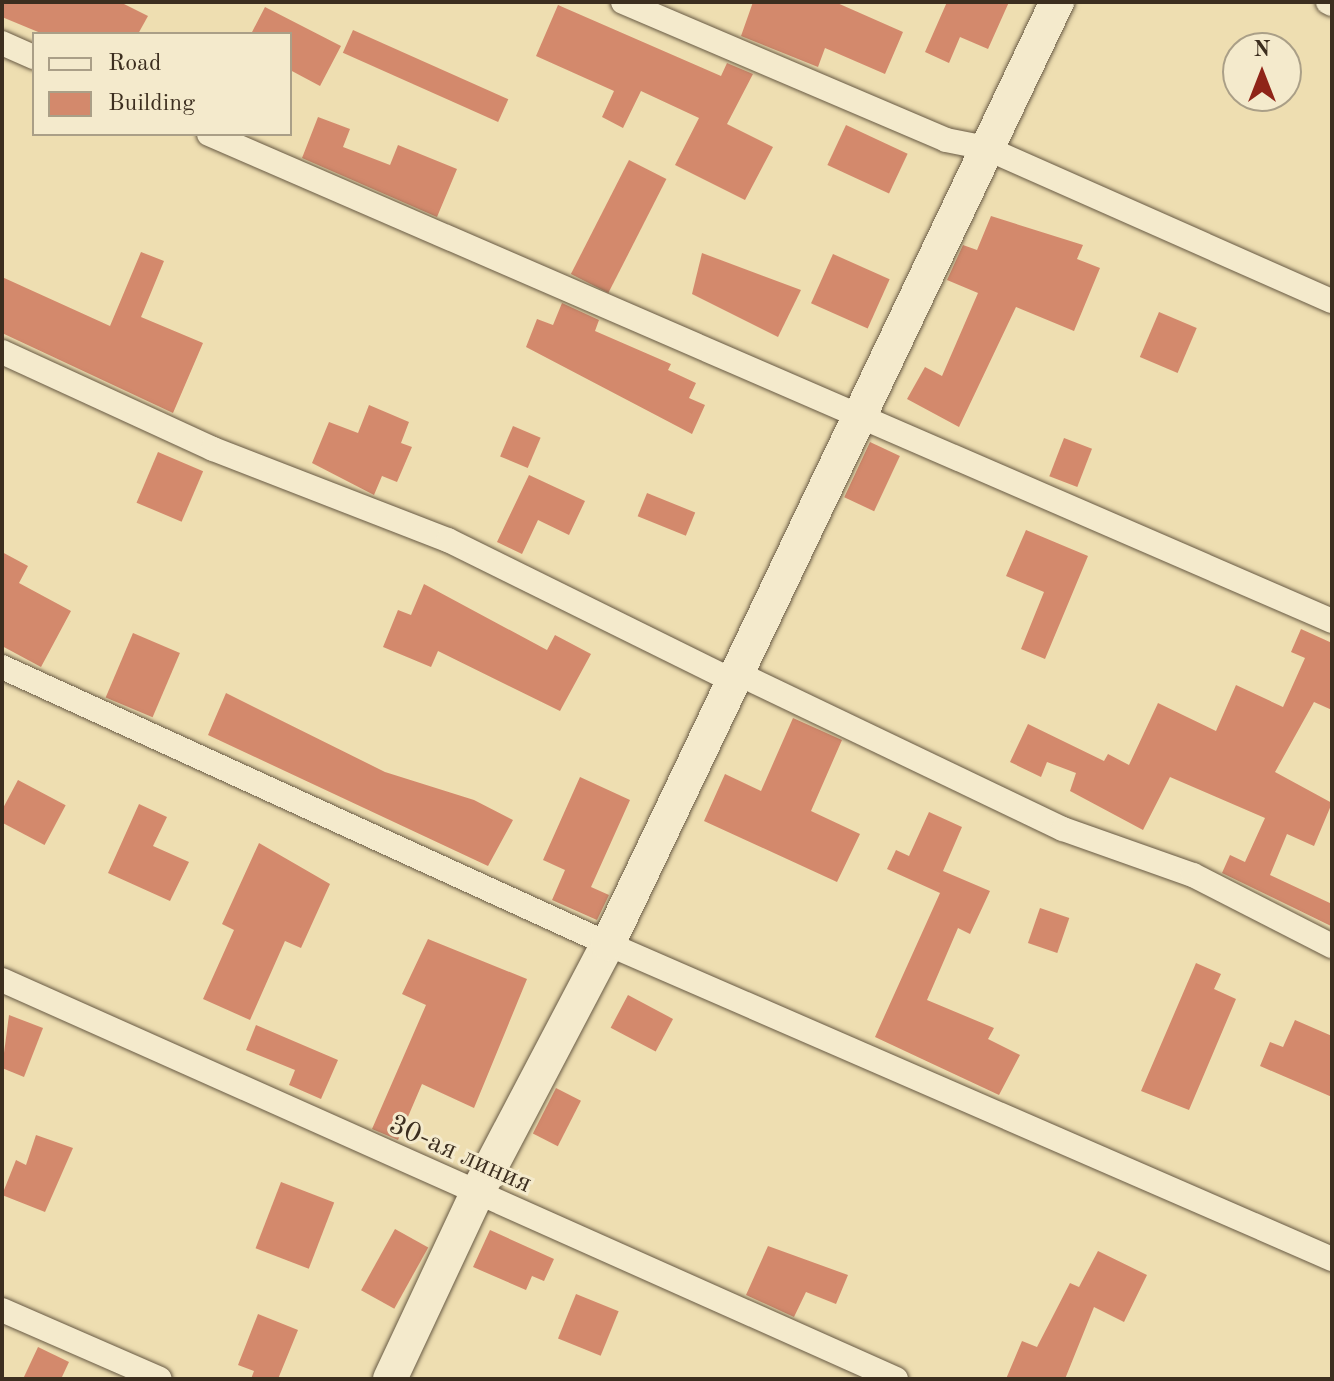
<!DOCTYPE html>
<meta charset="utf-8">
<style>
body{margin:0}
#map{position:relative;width:1334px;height:1381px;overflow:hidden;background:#eedeb1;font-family:"Old Standard TT",serif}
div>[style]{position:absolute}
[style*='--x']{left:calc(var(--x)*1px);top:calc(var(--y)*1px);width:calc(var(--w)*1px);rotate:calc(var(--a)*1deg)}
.building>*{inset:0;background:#d3896c;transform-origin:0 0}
.roads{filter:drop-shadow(0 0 2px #685a44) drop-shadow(0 0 2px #685a44)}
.street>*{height:24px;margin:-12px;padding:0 12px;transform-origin:12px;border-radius:12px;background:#f4eacc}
.secondary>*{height:34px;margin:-17px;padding:0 17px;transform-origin:17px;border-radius:17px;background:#f4eacc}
span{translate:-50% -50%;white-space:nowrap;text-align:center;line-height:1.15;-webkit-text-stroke:6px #f4eacc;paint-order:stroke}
.street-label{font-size:28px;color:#3c2e1f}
.frame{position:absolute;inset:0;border:4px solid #3c2e1f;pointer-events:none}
.legend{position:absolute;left:32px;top:32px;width:260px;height:104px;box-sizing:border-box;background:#f4eacc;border:2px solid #aa9f87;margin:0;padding:10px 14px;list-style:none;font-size:24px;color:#3c2e1f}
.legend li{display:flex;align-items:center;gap:16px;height:40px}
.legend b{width:40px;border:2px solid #aa9f87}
.north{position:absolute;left:1222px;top:32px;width:80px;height:80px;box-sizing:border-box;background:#f4eacc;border:2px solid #aa9f87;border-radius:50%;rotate:0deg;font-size:22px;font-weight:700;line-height:32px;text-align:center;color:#3c2e1f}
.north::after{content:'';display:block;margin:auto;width:28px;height:36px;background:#8f2418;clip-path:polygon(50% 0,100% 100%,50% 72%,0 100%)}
</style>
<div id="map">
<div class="building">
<i style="clip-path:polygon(2px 2px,120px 2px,148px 16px,138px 34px,43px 34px,2px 17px)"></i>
<i style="clip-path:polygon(753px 2px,835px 2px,903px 32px,885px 74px,825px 48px,818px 67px,741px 36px)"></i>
<i style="clip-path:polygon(947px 2px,1009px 2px,988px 49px,960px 37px,949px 63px,925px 52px)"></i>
<i style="clip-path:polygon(558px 5px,721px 76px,727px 63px,753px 74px,727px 124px,773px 147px,745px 200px,675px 165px,699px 118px,641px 91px,623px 128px,602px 117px,614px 91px,536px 56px)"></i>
<i style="clip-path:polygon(265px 7px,341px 46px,320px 86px,290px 70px,290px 34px,251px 34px)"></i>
<i style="left:353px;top:30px;width:170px;height:25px;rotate:24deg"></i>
<i style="clip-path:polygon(318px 117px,350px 129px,343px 147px,390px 165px,398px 145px,457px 169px,437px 217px,302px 158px)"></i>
<i style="left:846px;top:125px;width:68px;height:44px;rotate:25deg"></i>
<i style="left:629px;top:160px;width:42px;height:128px;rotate:27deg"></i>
<i style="clip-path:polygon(991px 216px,1083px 245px,1077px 259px,1100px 268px,1074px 331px,1016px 307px,959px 427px,907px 399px,925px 367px,942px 376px,978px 293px,947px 280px,963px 245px,977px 250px)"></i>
<i style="clip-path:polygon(141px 252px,164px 261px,141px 317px,203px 343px,173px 413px,2px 333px,2px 277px,110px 326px)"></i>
<i style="clip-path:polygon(702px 253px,801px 290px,778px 337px,692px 294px)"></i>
<i style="left:833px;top:254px;width:62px;height:54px;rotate:24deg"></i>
<i style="clip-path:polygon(562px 303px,599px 320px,595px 331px,671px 364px,668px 370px,696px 383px,689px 398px,705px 405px,692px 434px,526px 347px,537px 319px,553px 325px)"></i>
<i style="left:1159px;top:312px;width:41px;height:49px;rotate:23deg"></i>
<i style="clip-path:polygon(369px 405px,409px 422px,401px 443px,412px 447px,397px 482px,382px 476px,374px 495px,312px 463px,329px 422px,358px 433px)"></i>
<i style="left:513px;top:426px;width:30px;height:33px;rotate:23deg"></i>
<i style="left:1064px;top:438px;width:30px;height:41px;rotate:21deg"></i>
<i style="left:870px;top:442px;width:33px;height:61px;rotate:25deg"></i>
<i style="left:158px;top:452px;width:49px;height:55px;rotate:23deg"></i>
<i style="clip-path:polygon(529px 475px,585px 501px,569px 535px,538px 520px,522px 554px,497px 542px)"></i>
<i style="left:647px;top:493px;width:52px;height:25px;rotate:22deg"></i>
<i style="clip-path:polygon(1026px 530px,1088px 556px,1045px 659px,1021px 649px,1044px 592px,1006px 576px)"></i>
<i style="clip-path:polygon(2px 552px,28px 566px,19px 583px,71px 611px,41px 667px,2px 646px)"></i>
<i style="clip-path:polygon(424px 584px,547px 650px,555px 635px,591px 654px,560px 711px,438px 651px,431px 667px,383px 647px,398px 610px,411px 615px)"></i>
<i style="clip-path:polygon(1301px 629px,1332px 643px,1332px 710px,1314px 702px,1275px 772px,1332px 803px,1314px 846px,1287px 834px,1270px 875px,1332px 904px,1331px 926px,1222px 873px,1230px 855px,1245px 862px,1265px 818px,1170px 777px,1143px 830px,1070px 791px,1076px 773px,1047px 762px,1041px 777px,1010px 762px,1028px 724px,1104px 761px,1108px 754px,1129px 765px,1158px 703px,1216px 731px,1236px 685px,1283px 707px,1305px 658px,1291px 652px)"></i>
<i style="left:133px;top:633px;width:51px;height:70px;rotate:23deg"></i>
<i style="clip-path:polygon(226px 693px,385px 772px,474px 800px,513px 820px,488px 866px,208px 735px)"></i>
<i style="clip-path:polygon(793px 718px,842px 740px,811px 811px,860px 834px,837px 882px,704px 821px,725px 774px,761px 791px)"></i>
<i style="clip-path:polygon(580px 777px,630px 800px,591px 887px,609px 895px,597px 920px,552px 900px,565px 870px,543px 860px)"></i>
<i style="left:18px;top:780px;width:54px;height:45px;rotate:28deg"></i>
<i style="clip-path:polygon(139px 804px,167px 817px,153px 846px,189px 862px,170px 901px,108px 873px)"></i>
<i style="clip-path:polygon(929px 812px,962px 827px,943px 871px,990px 891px,970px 934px,958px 928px,927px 1000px,994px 1028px,988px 1039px,1020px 1055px,999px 1095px,875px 1037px,940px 893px,887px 869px,896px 850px,909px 856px)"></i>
<i style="clip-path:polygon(259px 843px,330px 884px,301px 948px,285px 941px,250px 1020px,203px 999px,234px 930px,222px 924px)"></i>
<i style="left:1040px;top:908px;width:31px;height:37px;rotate:19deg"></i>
<i style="clip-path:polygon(428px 939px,527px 979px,474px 1108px,422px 1084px,398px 1140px,372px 1129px,426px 1005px,402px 994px)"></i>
<i style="clip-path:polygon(1196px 963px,1221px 974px,1214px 989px,1236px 999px,1189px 1110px,1141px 1091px)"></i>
<i style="left:628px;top:995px;width:51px;height:37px;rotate:28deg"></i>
<i style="clip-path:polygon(9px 1015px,43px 1028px,24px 1077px,2px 1068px)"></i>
<i style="clip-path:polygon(1295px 1020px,1332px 1036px,1332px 1097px,1260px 1066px,1270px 1042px,1283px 1047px)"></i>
<i style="clip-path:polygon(256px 1025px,338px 1060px,321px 1099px,289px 1085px,295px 1070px,246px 1050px)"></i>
<i style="left:556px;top:1088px;width:28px;height:51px;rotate:27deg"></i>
<i style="clip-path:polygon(36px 1135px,73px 1148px,45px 1212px,2px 1195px,16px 1160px,26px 1165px)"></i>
<i style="left:281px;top:1182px;width:57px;height:71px;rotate:21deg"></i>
<i style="left:395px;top:1229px;width:38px;height:70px;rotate:29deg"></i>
<i style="clip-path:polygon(490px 1230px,554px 1259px,544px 1281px,532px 1276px,526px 1290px,473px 1267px)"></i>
<i style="clip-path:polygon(768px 1246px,848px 1275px,836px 1304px,806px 1292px,794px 1317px,746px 1295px)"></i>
<i style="clip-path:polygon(1098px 1251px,1147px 1275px,1124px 1322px,1094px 1307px,1065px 1379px,1006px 1379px,1022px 1341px,1037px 1347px,1070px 1283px,1079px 1287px)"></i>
<i style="left:576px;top:1294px;width:46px;height:48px;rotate:22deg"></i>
<i style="clip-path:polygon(258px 1314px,298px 1330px,278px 1379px,251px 1379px,254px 1371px,238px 1365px)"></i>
<i style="clip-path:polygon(38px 1347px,69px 1362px,61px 1379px,23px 1379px)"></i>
</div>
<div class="roads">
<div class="street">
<i style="--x:623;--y:2;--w:351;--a:23.1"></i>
<i style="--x:946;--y:140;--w:41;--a:11.3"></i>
<i style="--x:986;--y:148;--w:378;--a:23.9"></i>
<i style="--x:1328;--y:2;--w:4;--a:27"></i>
<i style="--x:2;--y:43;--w:35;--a:24"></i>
<i style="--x:209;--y:134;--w:1224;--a:23.44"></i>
<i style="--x:2;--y:352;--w:232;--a:24.7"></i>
<i style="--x:213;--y:449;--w:252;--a:21.2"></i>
<i style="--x:448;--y:540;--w:318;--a:26.3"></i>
<i style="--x:2;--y:667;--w:666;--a:24.56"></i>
<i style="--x:608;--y:944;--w:790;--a:23.51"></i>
<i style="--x:737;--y:673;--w:361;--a:25.6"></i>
<i style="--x:1063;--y:829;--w:138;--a:19.5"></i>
<i style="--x:1193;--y:875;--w:156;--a:27.1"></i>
<i style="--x:2;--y:980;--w:979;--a:24.05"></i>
<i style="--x:2;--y:1310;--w:172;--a:23.6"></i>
</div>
<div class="secondary">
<i style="--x:390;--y:1379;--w:203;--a:-64.9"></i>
<i style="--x:476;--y:1195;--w:284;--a:-62.3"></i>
<i style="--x:608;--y:944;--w:1044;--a:-64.52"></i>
</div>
</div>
<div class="street-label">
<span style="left:460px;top:1155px;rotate:24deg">30-ая линия</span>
</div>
<div class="frame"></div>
<ul class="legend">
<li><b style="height:10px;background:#f4eacc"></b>Road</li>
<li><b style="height:22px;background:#d3896c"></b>Building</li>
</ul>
<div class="north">N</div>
</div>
